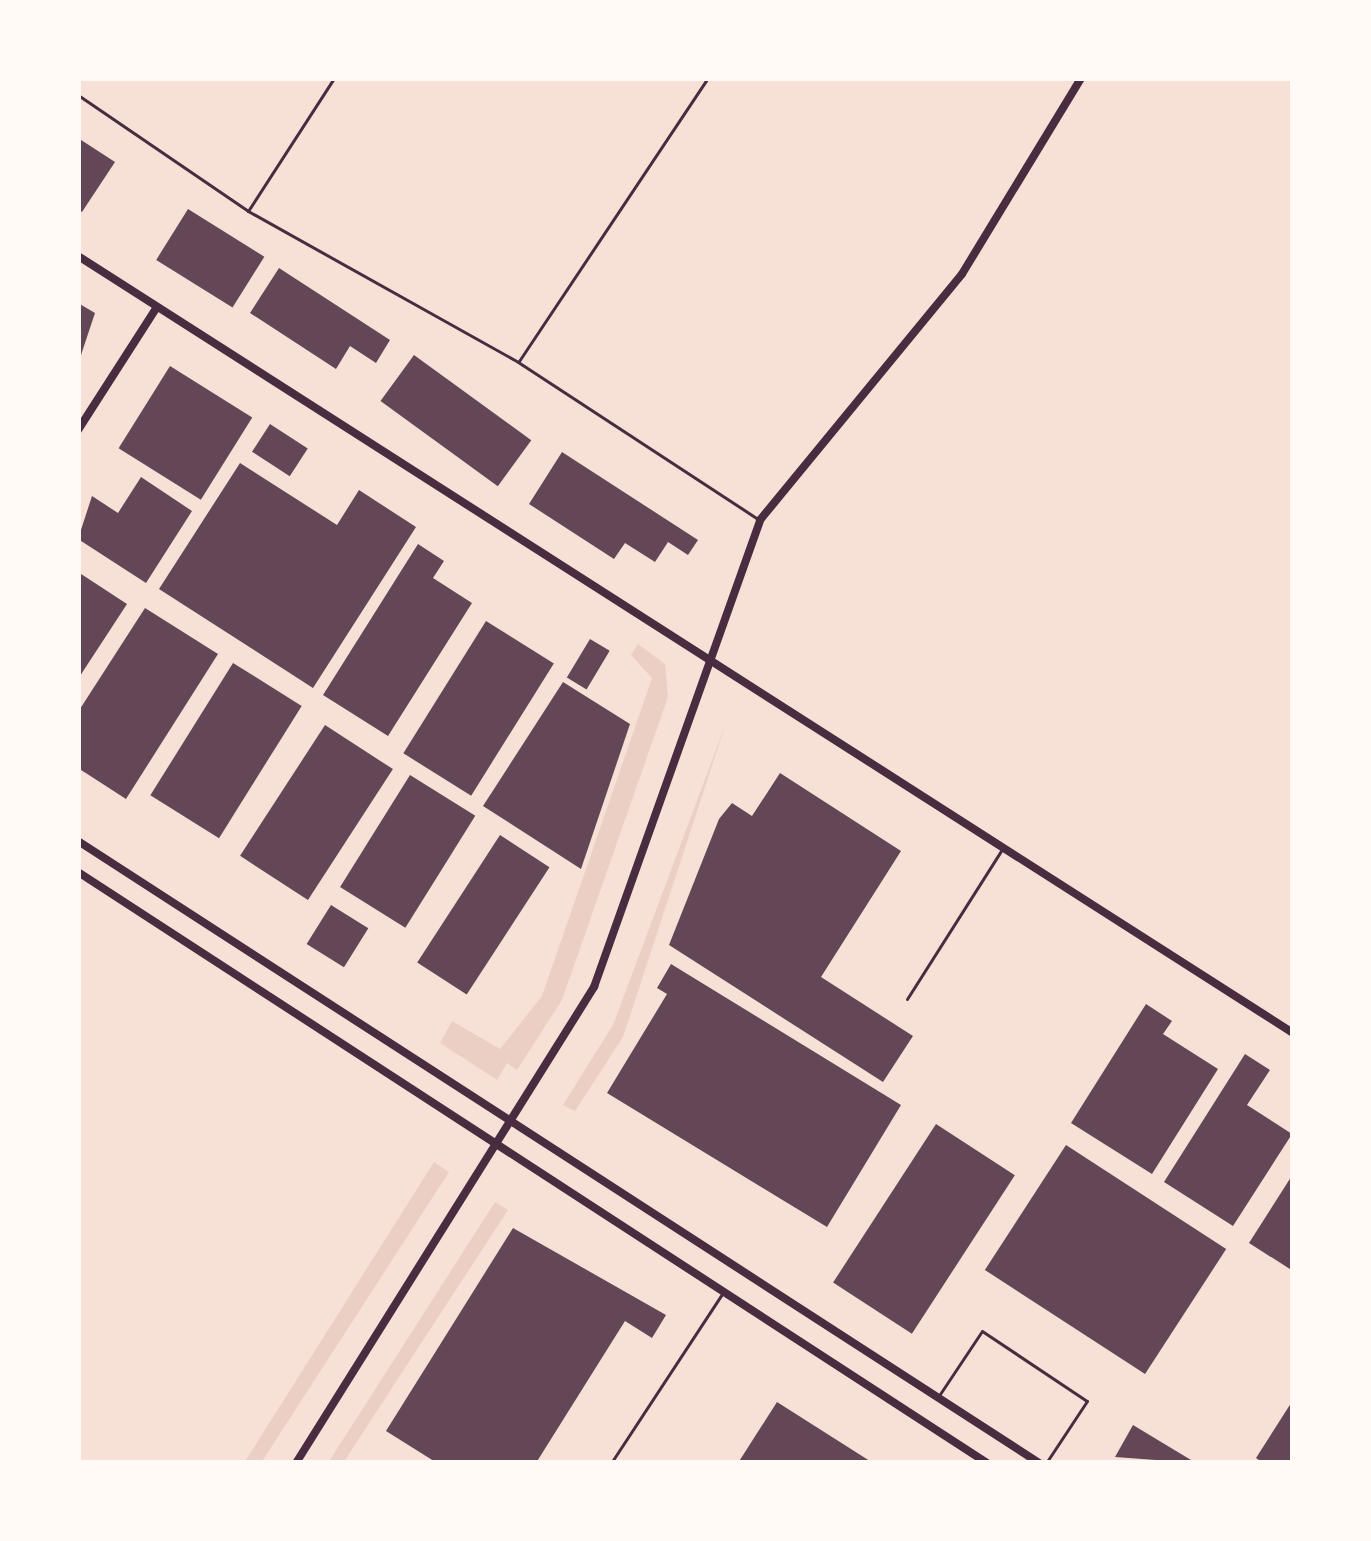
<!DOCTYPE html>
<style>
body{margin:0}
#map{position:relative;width:1371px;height:1541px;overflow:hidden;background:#f7e1d7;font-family:"Titillium Web",sans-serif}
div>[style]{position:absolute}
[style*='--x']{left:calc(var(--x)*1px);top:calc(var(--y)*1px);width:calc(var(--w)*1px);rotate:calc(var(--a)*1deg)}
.green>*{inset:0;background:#ebcfc5}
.building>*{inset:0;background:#644757;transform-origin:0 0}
.service>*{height:3px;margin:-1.5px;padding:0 1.5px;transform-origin:1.5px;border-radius:1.5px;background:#4a2c40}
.minor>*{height:8px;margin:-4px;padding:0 4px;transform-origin:4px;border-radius:4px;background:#4a2c40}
span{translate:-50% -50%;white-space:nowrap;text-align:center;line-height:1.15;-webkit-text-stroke:9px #fffaf5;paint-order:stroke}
.frame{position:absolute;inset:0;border:81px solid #fffaf5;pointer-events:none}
</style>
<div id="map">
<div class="green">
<i style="clip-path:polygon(638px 644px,665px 664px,668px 697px,562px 1000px,517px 1070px,507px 1063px,497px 1080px,440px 1043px,452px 1021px,500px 1049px,542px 996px,652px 678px,631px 655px)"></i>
<i style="clip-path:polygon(726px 723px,623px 1037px,575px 1111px,563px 1105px,613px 1025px)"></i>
<i style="clip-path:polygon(434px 1162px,449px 1172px,261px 1463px,244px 1463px)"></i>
<i style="clip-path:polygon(495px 1202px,508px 1210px,343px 1463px,328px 1463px)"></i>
</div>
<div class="building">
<i style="clip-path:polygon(78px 138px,115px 162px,82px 212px,78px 209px)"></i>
<i style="left:188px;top:209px;width:90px;height:60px;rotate:32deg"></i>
<i style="clip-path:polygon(279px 268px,390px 340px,376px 363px,350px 346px,336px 369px,250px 313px)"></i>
<i style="clip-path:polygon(78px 303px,95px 313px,78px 364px)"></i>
<i style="left:414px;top:355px;width:145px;height:57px;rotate:36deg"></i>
<i style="left:170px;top:366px;width:97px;height:97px;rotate:32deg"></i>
<i style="left:270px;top:424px;width:45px;height:33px;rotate:33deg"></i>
<i style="clip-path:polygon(562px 452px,698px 540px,688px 555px,668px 542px,655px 562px,625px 543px,614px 559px,529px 504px)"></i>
<i style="clip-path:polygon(240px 463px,337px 525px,359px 490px,416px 527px,313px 688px,159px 589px)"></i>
<i style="clip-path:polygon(141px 477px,192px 511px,146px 583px,78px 539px,92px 496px,118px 513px)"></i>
<i style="clip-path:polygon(418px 544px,444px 561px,433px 578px,472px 603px,388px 736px,323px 695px)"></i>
<i style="clip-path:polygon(78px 572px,127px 604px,78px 679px)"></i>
<i style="clip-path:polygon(145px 608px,218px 654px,126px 799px,78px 768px,78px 712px)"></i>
<i style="left:486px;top:621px;width:80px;height:156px;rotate:32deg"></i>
<i style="left:590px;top:639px;width:23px;height:45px;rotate:31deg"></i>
<i style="left:233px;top:663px;width:81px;height:156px;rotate:32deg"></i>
<i style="clip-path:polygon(563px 682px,630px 724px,581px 869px,483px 806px)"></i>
<i style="left:325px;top:725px;width:81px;height:156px;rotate:33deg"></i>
<i style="clip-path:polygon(780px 773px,901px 851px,821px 977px,913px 1036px,883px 1082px,669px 945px,719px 819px,732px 803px,752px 816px)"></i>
<i style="left:410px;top:775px;width:77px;height:132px;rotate:32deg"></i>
<i style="left:500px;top:835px;width:59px;height:152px;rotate:33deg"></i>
<i style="left:331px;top:905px;width:44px;height:46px;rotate:32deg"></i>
<i style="clip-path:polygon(671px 964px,901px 1105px,827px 1227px,607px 1093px,667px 994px,657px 988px)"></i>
<i style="clip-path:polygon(1146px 1004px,1172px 1021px,1163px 1034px,1218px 1069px,1152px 1174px,1071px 1123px)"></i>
<i style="clip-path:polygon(1245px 1054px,1270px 1070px,1247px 1105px,1292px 1134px,1233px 1226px,1164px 1182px)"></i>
<i style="left:936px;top:1124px;width:94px;height:189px;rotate:33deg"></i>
<i style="left:1066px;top:1145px;width:191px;height:149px;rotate:33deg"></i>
<i style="clip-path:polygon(1293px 1174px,1293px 1271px,1249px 1243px)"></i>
<i style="clip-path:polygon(513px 1228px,666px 1315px,652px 1338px,625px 1321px,536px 1463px,437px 1463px,386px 1431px)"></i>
<i style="clip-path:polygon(1293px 1400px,1293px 1463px,1263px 1463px,1256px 1458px)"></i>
<i style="clip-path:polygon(777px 1402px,873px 1463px,738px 1463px)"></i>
<i style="clip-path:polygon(1133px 1425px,1196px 1463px,1115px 1457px)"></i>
</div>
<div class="service">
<i style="--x:78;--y:95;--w:206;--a:34.3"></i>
<i style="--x:248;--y:211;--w:309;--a:29.2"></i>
<i style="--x:518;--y:362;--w:287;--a:33.2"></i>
<i style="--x:248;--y:211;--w:158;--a:-57.1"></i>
<i style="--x:519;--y:361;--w:340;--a:-56.3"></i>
<i style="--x:907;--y:999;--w:179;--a:-57.6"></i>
<i style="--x:938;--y:1397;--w:79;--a:-56.3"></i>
<i style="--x:982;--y:1331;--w:126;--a:33.7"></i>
<i style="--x:1087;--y:1401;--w:74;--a:123.5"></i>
<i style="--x:611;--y:1463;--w:202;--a:-56.7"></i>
</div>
<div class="minor">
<i style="--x:78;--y:256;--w:1442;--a:32.6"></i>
<i style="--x:78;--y:430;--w:146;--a:-57.3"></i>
<i style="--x:78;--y:841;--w:1145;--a:32.91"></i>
<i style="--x:78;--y:872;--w:1084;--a:33.03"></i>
<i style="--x:296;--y:1463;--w:562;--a:-57.95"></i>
<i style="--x:594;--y:987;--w:496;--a:-70.4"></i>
<i style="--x:760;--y:520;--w:318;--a:-50.6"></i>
<i style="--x:962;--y:274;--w:229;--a:-58.7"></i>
</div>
<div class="frame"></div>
</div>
